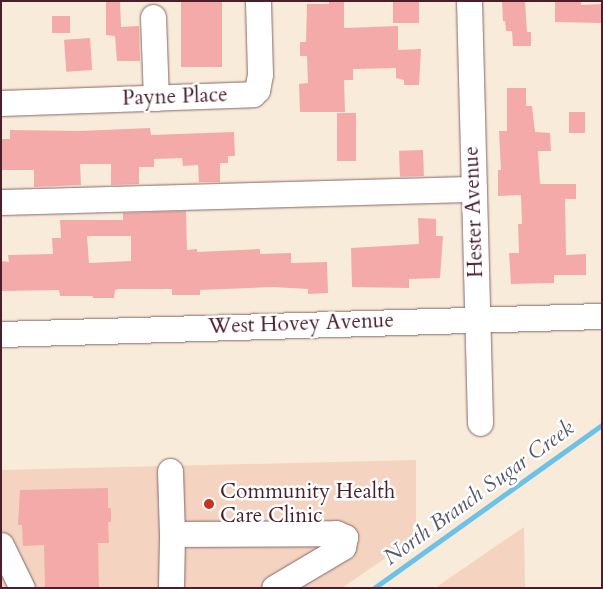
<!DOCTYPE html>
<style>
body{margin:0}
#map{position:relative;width:603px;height:589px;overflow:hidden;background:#f8ebd9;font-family:Cardo,serif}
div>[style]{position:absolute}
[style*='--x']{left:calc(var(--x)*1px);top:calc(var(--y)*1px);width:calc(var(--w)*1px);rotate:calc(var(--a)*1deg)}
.built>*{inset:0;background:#f4d3c0}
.stream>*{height:5px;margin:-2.5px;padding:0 2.5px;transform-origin:2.5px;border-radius:2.5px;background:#6cc1e8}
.building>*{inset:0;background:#f4aaa8;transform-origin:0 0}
.roads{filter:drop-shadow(0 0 1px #876668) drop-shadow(0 0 1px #876668)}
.minor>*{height:25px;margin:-12.5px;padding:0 12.5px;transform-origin:12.5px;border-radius:12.5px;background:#fff}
.dots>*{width:14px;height:14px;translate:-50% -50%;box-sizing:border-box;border:2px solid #fff;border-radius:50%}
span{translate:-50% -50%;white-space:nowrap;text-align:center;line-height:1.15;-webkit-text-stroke:5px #fff;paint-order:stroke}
.street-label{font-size:21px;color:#4a1f2b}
.poi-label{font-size:21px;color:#4a1f2b}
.left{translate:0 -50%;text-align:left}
.water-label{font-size:22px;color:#56586d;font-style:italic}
.frame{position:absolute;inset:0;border:2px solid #4a1f2b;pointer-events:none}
</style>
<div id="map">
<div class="built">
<i style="clip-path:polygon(416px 460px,416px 537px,342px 588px,1px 588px,1px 470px)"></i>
<i style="clip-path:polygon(524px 527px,525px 588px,435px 588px)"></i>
</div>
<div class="stream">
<i style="--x:374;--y:588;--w:280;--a:-35.6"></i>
</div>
<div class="building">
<i style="clip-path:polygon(106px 1px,120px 1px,121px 27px,139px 26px,140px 61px,117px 61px,115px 36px,106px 35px)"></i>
<i style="left:181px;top:1px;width:41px;height:66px"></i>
<i style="clip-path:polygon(329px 1px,344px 1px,344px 28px,398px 26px,398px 50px,421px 49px,419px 85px,404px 85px,404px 80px,396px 78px,396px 68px,353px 69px,353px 80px,344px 80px,345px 112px,300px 112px,299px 84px,308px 83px,307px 56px,300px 56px,300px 42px,306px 42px,307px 4px,329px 4px)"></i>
<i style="left:393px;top:1px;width:26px;height:22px"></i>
<i style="clip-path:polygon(502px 1px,525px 1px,527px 32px,531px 32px,531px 46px,513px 46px,512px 31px,506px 31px,505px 21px,503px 21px)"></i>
<i style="clip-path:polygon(555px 1px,581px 1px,581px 5px,602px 4px,602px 23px,555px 22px)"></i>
<i style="left:52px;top:16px;width:18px;height:17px"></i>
<i style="left:90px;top:38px;width:32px;height:26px;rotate:86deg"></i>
<i style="clip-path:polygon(507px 88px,526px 88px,526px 106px,532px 106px,535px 132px,550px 133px,551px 151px,538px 151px,540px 184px,576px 184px,576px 199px,565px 199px,566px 255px,586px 254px,586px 275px,554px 275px,554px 283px,511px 284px,509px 253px,519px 253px,518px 224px,522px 224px,521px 195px,498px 196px,498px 170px,501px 170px,499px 131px,507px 131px)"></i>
<i style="left:569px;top:112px;width:16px;height:21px"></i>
<i style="left:337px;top:113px;width:19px;height:48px"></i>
<i style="clip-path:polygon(150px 128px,151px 135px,234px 132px,235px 156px,228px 156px,228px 163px,220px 163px,220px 182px,199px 182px,198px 165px,183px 166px,182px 158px,154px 159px,154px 167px,139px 167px,139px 184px,111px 185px,111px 164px,80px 164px,81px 185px,34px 187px,34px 170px,1px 170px,1px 139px,10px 139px,10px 130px,80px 131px)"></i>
<i style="left:423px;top:150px;width:26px;height:24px;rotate:88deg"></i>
<i style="clip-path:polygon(evenodd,186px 211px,187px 250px,197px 249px,197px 252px,260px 249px,260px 254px,291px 253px,291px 263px,327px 262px,328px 293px,308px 294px,308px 289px,273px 287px,200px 290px,200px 295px,172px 295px,172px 289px,119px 289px,115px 290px,114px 298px,93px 298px,93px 296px,60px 296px,59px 290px,1px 291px,1px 261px,9px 262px,8px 255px,53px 254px,52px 238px,61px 238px,60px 220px,123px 220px,123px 213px,186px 211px,87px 236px,131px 236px,131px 261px,89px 263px,87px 236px)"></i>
<i style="clip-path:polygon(418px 218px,436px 219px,436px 236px,443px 236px,440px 278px,409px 279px,409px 288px,352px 287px,351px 248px,419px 244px)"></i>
<i style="clip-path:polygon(108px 488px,108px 508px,111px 508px,111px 522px,108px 522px,109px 543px,98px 543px,99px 588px,45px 587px,44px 545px,23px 546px,22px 525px,18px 525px,20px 490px)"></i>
</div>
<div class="roads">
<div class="minor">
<i style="--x:469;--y:1;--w:422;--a:88.5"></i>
<i style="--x:153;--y:17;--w:81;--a:87.9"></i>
<i style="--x:1;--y:103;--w:252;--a:-2"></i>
<i style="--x:253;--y:94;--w:6;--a:-45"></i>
<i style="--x:257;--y:90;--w:16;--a:-79"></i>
<i style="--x:260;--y:74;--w:73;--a:-91.6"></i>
<i style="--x:1;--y:202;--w:473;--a:-1.6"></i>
<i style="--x:1;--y:334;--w:601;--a:-1.72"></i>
<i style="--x:170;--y:471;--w:63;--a:88.2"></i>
<i style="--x:1;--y:545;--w:48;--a:64"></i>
<i style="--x:171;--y:588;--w:54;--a:-88.9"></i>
<i style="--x:172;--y:534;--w:164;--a:-0.3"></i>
<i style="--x:336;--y:533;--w:10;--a:24"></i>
<i style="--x:345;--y:537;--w:10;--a:101"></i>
<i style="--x:343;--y:547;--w:80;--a:149.3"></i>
</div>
</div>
<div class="dots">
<i style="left:209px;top:504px;background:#c8321e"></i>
</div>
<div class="street-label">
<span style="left:175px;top:97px;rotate:-2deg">Payne Place</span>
<span style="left:474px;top:212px;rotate:-92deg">Hester Avenue</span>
<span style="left:301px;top:324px;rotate:-2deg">West Hovey Avenue</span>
</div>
<div class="poi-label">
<span class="left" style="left:220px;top:504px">Community Health<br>Care Clinic</span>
</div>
<div class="water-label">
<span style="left:479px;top:493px;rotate:-36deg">North Branch Sugar Creek</span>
</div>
<div class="frame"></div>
</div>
